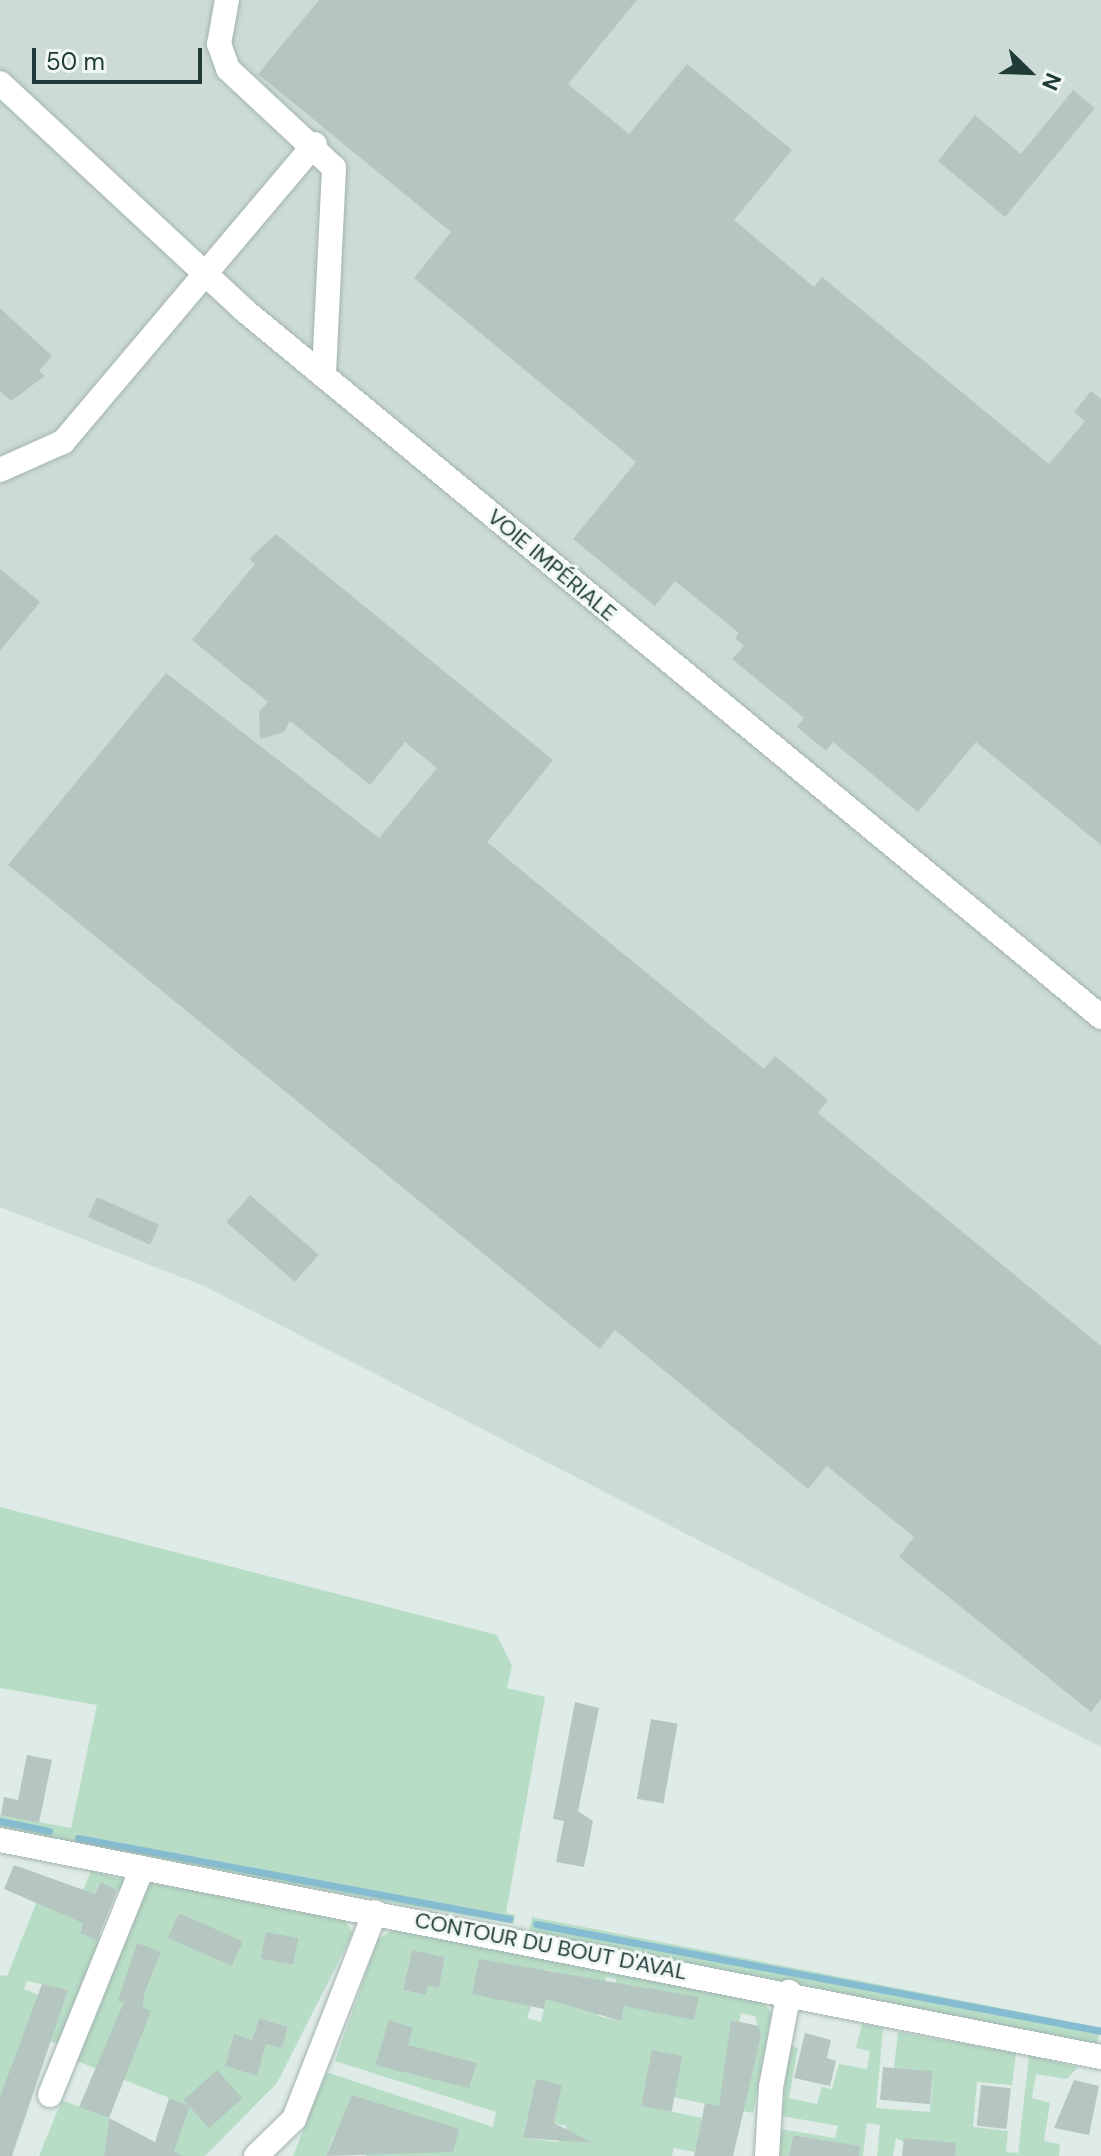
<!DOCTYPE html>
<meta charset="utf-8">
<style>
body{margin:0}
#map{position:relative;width:1101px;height:2156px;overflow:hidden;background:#dfebe7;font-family:"DM Sans",sans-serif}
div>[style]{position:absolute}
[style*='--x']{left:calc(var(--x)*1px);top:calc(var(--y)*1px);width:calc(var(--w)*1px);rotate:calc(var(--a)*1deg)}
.built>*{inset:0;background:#cddbd6}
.green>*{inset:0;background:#b7ddc6;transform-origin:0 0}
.stream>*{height:7px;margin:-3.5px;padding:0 3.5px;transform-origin:3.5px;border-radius:3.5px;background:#85bcd2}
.building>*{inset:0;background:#b5c6c1;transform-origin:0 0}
.roads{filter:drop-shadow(0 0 2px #a2b3af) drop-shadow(0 0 2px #a2b3af)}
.minor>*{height:24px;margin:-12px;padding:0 12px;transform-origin:12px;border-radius:12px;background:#fff}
span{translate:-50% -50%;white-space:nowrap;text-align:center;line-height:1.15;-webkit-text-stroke:6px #f0f7f5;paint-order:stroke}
.street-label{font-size:22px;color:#203b37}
.north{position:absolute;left:989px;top:32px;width:80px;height:80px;-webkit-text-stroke:6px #f0f7f5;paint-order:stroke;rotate:113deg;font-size:22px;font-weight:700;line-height:32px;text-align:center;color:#203b37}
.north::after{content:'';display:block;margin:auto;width:28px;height:36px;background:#203b37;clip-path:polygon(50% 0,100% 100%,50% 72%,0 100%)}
.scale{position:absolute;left:32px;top:48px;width:170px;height:36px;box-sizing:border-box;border:4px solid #203b37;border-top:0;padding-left:10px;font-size:24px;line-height:28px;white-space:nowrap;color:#203b37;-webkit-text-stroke:6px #f0f7f5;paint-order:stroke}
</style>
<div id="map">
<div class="built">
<i style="clip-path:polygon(0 0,1101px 0,1101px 1747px,204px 1286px,0 1207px)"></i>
</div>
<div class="green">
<i style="clip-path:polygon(0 1507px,497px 1635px,512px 1666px,507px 1688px,545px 1697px,506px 1913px,515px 1915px,513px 1924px,66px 1845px,55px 1836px,54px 1843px,0 1832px,0 1815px,71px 1828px,97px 1705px,0 1688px)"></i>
<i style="clip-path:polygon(91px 1871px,126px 1880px,121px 1891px,99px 1883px,80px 1932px,97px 1940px,106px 1929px,60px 2044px,49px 2041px,68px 1990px,27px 1981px,24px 1989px,39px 1995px,0 2110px,0 1975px,7px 1976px,37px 1901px,72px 1918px)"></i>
<i style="clip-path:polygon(evenodd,148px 1882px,344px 1920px,353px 1933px,277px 2083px,205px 2156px,166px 2156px,179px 2102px,77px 2061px,148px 1882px,179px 1913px,242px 1942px,233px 1965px,170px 1938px,179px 1913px,148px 1882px,259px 2018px,288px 2027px,282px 2048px,266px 2044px,257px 2076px,225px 2066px,234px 2035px,252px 2040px,259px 2018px)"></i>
<i style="left:532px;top:1917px;width:579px;height:17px;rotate:11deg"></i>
<i style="clip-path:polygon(evenodd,397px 1928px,761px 2000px,772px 2013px,753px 2113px,646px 2092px,644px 2106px,702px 2118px,695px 2152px,674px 2148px,672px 2156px,367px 2156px,334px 2134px,326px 2156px,293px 2156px,326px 2072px,493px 2127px,496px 2112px,335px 2061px,378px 1939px,397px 1928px,412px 1950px,445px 1957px,439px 1988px,428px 1986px,425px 1995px,403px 1990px,412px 1950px,397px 1928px,546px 1970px,593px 1980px,546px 1999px,541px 2022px,527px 2018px,546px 1970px,397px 1928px,606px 1977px,616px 1979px,612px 2001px,624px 2007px,621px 2021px,598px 2016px,606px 1977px,397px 1928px,741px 2013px,755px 2016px,761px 2036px,747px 2095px,723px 2089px,731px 2020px,739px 2022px,741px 2013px,397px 1928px,536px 2080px,562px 2085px,554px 2123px,567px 2126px,558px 2142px,523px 2138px,536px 2080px)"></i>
<i style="clip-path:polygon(862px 2024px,883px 2028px,876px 2108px,930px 2112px,933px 2072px,894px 2068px,898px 2032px,1016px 2053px,1012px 2085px,977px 2082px,973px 2127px,1008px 2131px,1006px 2152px,1018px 2153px,1029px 2056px,1078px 2067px,1067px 2079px,1036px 2074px,1032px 2098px,1050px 2103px,1044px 2141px,1060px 2144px,1059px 2156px,931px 2156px,896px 2138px,893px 2156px,877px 2156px,880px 2125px,867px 2123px,863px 2156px,825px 2156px,824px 2140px,793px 2135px,789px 2156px,779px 2156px,780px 2129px,835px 2138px,838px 2126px,782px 2116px,789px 2046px,798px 2048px,789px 2098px,817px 2104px,822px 2087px,832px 2089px,839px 2064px,867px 2069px,870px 2051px,856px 2048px)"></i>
<i style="clip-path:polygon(62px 2100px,109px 2118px,104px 2156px,39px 2156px)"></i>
</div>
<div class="stream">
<i style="--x:0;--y:1821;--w:50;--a:11.5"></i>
<i style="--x:78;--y:1838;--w:439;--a:10.6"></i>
<i style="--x:536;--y:1924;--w:575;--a:10.72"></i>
</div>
<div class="building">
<i style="clip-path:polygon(319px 0,637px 0,568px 84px,629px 134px,687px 64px,792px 150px,734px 220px,814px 287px,822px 277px,1049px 464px,1085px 421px,1074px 412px,1091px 391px,1101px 399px,1101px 845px,976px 742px,918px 812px,833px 742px,826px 751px,797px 727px,804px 718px,732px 659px,744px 646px,735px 638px,739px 633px,675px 581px,655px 606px,573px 539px,636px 462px,414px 278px,451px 232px,258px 74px)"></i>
<i style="clip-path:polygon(1073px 90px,1095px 108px,1005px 217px,938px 161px,975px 115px,1021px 154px)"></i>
<i style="clip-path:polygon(0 308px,52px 356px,39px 371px,45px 376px,11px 401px,0 391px)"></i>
<i style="clip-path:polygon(276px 534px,553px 760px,487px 842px,764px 1069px,775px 1056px,828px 1100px,818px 1113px,1101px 1346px,1101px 1699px,1091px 1712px,899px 1557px,914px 1537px,827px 1466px,808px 1489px,615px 1330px,600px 1349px,8px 865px,166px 673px,379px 838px,437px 768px,405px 742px,370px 785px,290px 721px,284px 732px,260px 739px,259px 712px,268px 702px,192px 640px,255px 564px,249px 559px)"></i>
<i style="clip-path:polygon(0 569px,40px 602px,0 651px)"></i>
<i style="left:250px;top:1195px;width:91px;height:36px;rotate:41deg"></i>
<i style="left:97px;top:1197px;width:68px;height:22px;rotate:24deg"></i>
<i style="clip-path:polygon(575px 1702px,599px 1708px,578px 1811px,593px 1821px,584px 1867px,556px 1862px,564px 1821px,553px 1819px)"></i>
<i style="left:651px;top:1719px;width:27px;height:81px;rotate:10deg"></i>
<i style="clip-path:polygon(27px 1755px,52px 1760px,39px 1823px,1px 1815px,4px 1797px,18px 1800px)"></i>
<i style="clip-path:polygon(14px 1865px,95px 1894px,100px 1882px,117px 1890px,97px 1940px,80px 1933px,83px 1923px,4px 1889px)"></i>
<i style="left:179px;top:1913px;width:70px;height:27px;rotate:24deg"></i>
<i style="left:266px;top:1932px;width:33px;height:27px;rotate:11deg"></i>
<i style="clip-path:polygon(137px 1943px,161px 1952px,144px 1994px,143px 2008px,151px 2011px,109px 2118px,79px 2107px,124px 2002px,118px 2001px)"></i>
<i style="clip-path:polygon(412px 1950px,445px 1957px,439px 1988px,428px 1986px,426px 1995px,403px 1990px)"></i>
<i style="clip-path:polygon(479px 1959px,699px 1997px,694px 2020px,624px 2006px,621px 2021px,546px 1999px,544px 2009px,472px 1994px)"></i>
<i style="clip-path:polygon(42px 1984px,68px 1990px,12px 2156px,0 2156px,0 2097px)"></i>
<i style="clip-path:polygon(259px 2018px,288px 2027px,282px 2048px,266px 2044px,257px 2076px,225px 2066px,234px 2034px,252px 2040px)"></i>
<i style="clip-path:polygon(389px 2020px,413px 2028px,408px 2045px,477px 2063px,469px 2088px,375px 2065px)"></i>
<i style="clip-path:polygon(731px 2020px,759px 2026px,761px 2036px,733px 2156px,694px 2156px,705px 2103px,719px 2106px)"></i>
<i style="clip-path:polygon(805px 2033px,831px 2040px,827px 2058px,836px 2061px,830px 2086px,794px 2078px)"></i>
<i style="left:652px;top:2050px;width:31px;height:57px;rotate:11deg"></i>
<i style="left:883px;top:2067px;width:50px;height:33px;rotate:5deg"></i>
<i style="left:217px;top:2070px;width:38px;height:45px;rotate:48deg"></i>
<i style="clip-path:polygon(536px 2079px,562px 2085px,554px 2123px,593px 2143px,523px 2138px)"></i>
<i style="clip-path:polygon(1074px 2080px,1099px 2086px,1089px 2135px,1054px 2128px)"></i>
<i style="left:981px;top:2085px;width:30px;height:41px;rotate:6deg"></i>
<i style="clip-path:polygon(352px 2095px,459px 2129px,453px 2152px,326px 2156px)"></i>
<i style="clip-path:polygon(169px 2098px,190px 2106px,174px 2151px,183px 2156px,104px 2156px,109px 2118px,155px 2142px)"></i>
<i style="clip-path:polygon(793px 2135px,860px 2146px,859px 2156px,789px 2156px)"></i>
<i style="clip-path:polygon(904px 2138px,956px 2143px,955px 2156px,902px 2156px)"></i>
</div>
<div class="roads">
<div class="minor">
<i style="--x:227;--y:0;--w:45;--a:100.3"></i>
<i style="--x:219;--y:44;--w:27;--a:70"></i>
<i style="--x:228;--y:69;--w:145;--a:43"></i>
<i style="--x:334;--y:168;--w:208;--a:92.8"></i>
<i style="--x:0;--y:83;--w:333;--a:42.9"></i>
<i style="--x:244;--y:310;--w:1111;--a:39.52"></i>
<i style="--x:0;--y:470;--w:69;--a:-24"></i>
<i style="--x:63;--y:442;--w:390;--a:-49.8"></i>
<i style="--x:0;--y:1840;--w:1122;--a:11.15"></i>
<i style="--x:50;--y:2095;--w:245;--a:-67.9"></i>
<i style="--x:256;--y:2156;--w:53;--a:-44.2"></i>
<i style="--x:294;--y:2119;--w:222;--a:-68.6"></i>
<i style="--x:767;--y:2156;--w:69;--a:-86.7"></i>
<i style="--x:771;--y:2087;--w:97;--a:-79.3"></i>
</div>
</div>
<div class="street-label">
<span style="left:552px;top:565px;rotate:40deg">VOIE IMPÉRIALE</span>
<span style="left:551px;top:1946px;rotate:11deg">CONTOUR DU BOUT D'AVAL</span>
</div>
<div class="north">N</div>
<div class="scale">50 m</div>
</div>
